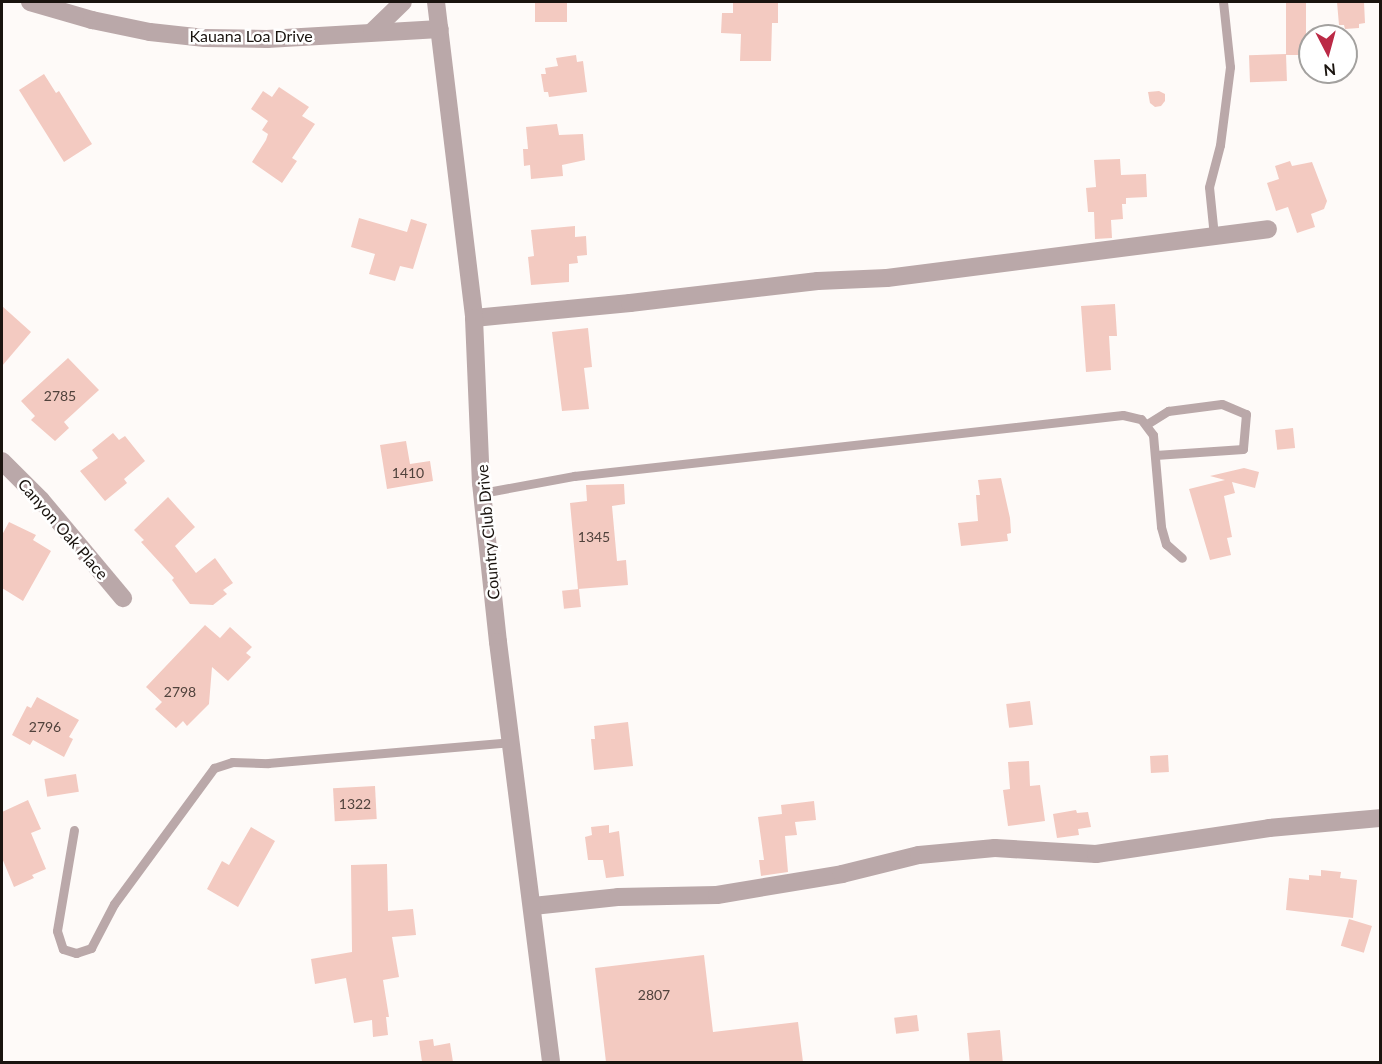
<!DOCTYPE html>
<style>
body{margin:0}
#map{position:relative;width:1382px;height:1064px;overflow:hidden;background:#fefaf8;font-family:Lato,sans-serif}
div>[style]{position:absolute}
[style*='--x']{left:calc(var(--x)*1px);top:calc(var(--y)*1px);width:calc(var(--w)*1px);rotate:calc(var(--a)*1deg)}
.building>*{inset:0;background:#f3cac1;transform-origin:0 0}
.service>*{height:9px;margin:-4.5px;padding:0 4.5px;transform-origin:4.5px;border-radius:4.5px;background:#baa8a9}
.minor>*{height:18px;margin:-9px;padding:0 9px;transform-origin:9px;border-radius:9px;background:#baa8a9}
.tertiary>*{height:18px;margin:-9px;padding:0 9px;transform-origin:9px;border-radius:9px;background:#baa8a9}
span{translate:-50% -50%;white-space:nowrap;text-align:center;line-height:1.15;-webkit-text-stroke:5px #fff;paint-order:stroke}
.number-label{font-size:14px;color:#50423c}
.number-label span{-webkit-text-stroke-width:0}
.street-label{font-size:16px;color:#1a140f}
.frame{position:absolute;inset:0;border:3px solid #1a140f;pointer-events:none}
.north{position:absolute;left:1298px;top:24px;width:60px;height:60px;box-sizing:border-box;background:#fff;border:2px solid #a3a19f;border-radius:50%;rotate:174deg;font-size:16px;font-weight:700;line-height:24px;text-align:center;color:#1a140f}
.north::after{content:'';display:block;margin:auto;width:21px;height:27px;background:#bb2a46;clip-path:polygon(50% 0,100% 100%,50% 72%,0 100%)}
</style>
<div id="map">
<div class="building">
<i style="left:535px;top:2px;width:32px;height:20px"></i>
<i style="clip-path:polygon(733px 2px,778px 2px,778px 23px,772px 23px,771px 61px,740px 61px,741px 34px,721px 33px,722px 13px,733px 13px)"></i>
<i style="left:1286px;top:2px;width:20px;height:53px"></i>
<i style="clip-path:polygon(1337px 2px,1364px 2px,1365px 23px,1359px 24px,1359px 28px,1345px 29px,1344px 25px,1339px 25px)"></i>
<i style="left:1286px;top:54px;width:27px;height:37px;rotate:88deg"></i>
<i style="clip-path:polygon(576px 55px,577px 62px,583px 61px,587px 92px,549px 97px,548px 92px,544px 92px,541px 74px,546px 74px,545px 68px,558px 66px,556px 58px)"></i>
<i style="clip-path:polygon(44px 74px,56px 93px,59px 91px,92px 144px,64px 162px,19px 90px)"></i>
<i style="clip-path:polygon(279px 87px,309px 107px,302px 116px,315px 124px,292px 158px,297px 161px,282px 183px,252px 162px,266px 140px,268px 134px,262px 130px,268px 121px,251px 109px,263px 91px,272px 97px)"></i>
<i style="clip-path:polygon(1159px 91px,1165px 94px,1165px 101px,1161px 106px,1155px 107px,1150px 103px,1148px 92px)"></i>
<i style="clip-path:polygon(557px 124px,559px 135px,583px 134px,585px 160px,562px 165px,563px 176px,531px 179px,530px 165px,524px 166px,523px 149px,528px 149px,526px 127px)"></i>
<i style="clip-path:polygon(1120px 159px,1121px 175px,1146px 174px,1147px 197px,1126px 198px,1126px 204px,1122px 204px,1123px 219px,1111px 220px,1112px 238px,1095px 239px,1094px 212px,1088px 212px,1086px 188px,1096px 187px,1094px 160px)"></i>
<i style="clip-path:polygon(1290px 161px,1292px 166px,1312px 162px,1327px 201px,1324px 209px,1311px 214px,1315px 227px,1297px 233px,1288px 207px,1276px 211px,1267px 183px,1279px 179px,1275px 166px)"></i>
<i style="clip-path:polygon(359px 218px,407px 232px,411px 219px,427px 224px,413px 269px,400px 266px,395px 281px,369px 274px,375px 254px,351px 247px)"></i>
<i style="clip-path:polygon(575px 226px,575px 237px,586px 236px,587px 255px,577px 256px,578px 263px,569px 264px,569px 282px,531px 285px,528px 257px,534px 256px,531px 230px)"></i>
<i style="clip-path:polygon(1115px 304px,1117px 336px,1109px 336px,1111px 370px,1086px 372px,1081px 306px)"></i>
<i style="clip-path:polygon(2px 306px,31px 332px,2px 366px)"></i>
<i style="clip-path:polygon(588px 328px,592px 367px,584px 368px,589px 409px,562px 411px,552px 332px)"></i>
<i style="clip-path:polygon(68px 358px,99px 390px,64px 422px,69px 428px,55px 441px,31px 420px,35px 416px,21px 401px)"></i>
<i style="left:1293px;top:428px;width:20px;height:18px;rotate:84deg"></i>
<i style="clip-path:polygon(113px 433px,119px 440px,125px 436px,145px 461px,124px 479px,127px 483px,105px 501px,80px 471px,98px 458px,92px 450px)"></i>
<i style="clip-path:polygon(406px 441px,410px 464px,430px 461px,433px 481px,387px 489px,380px 445px)"></i>
<i style="clip-path:polygon(1244px 468px,1259px 472px,1255px 488px,1232px 482px,1235px 493px,1224px 496px,1232px 537px,1227px 538px,1231px 555px,1210px 560px,1189px 489px,1225px 480px,1210px 476px)"></i>
<i style="clip-path:polygon(1001px 478px,1010px 518px,1011px 533px,1007px 534px,1008px 541px,961px 546px,958px 523px,978px 521px,976px 495px,980px 495px,978px 480px)"></i>
<i style="clip-path:polygon(624px 484px,625px 504px,612px 506px,617px 561px,626px 560px,628px 585px,578px 589px,570px 503px,587px 501px,586px 485px)"></i>
<i style="clip-path:polygon(168px 497px,195px 527px,175px 546px,196px 573px,215px 558px,233px 583px,223px 590px,227px 594px,213px 605px,190px 604px,172px 580px,174px 578px,141px 542px,144px 540px,134px 530px)"></i>
<i style="clip-path:polygon(9px 522px,36px 535px,33px 540px,51px 551px,23px 601px,2px 588px,2px 535px)"></i>
<i style="left:579px;top:589px;width:18px;height:17px;rotate:84deg"></i>
<i style="clip-path:polygon(205px 625px,220px 638px,230px 627px,252px 647px,246px 653px,251px 657px,228px 681px,212px 667px,209px 704px,187px 726px,183px 721px,176px 728px,155px 709px,162px 702px,146px 687px)"></i>
<i style="clip-path:polygon(37px 697px,79px 720px,69px 737px,73px 739px,64px 757px,33px 740px,30px 745px,12px 735px,27px 706px,31px 708px)"></i>
<i style="left:1030px;top:701px;width:24px;height:24px;rotate:83deg"></i>
<i style="clip-path:polygon(628px 722px,633px 766px,594px 770px,591px 739px,595px 739px,594px 726px)"></i>
<i style="left:1168px;top:755px;width:17px;height:18px;rotate:87deg"></i>
<i style="clip-path:polygon(1029px 761px,1030px 786px,1040px 785px,1045px 821px,1008px 826px,1003px 790px,1010px 789px,1008px 762px)"></i>
<i style="left:76px;top:774px;width:18px;height:32px;rotate:81deg"></i>
<i style="left:375px;top:786px;width:33px;height:42px;rotate:87deg"></i>
<i style="clip-path:polygon(28px 800px,41px 829px,31px 833px,46px 869px,32px 875px,34px 878px,14px 887px,2px 858px,2px 812px)"></i>
<i style="clip-path:polygon(814px 801px,816px 820px,795px 822px,797px 835px,785px 836px,788px 872px,761px 876px,759px 860px,764px 860px,758px 817px,782px 814px,781px 805px)"></i>
<i style="clip-path:polygon(1076px 810px,1077px 813px,1088px 812px,1091px 827px,1078px 829px,1079px 835px,1057px 838px,1053px 814px)"></i>
<i style="clip-path:polygon(609px 825px,609px 833px,619px 831px,624px 876px,606px 878px,603px 860px,588px 860px,585px 837px,592px 835px,591px 827px)"></i>
<i style="clip-path:polygon(251px 827px,275px 841px,238px 907px,207px 889px,222px 861px,229px 865px)"></i>
<i style="clip-path:polygon(387px 864px,388px 911px,413px 909px,416px 935px,392px 937px,399px 977px,383px 980px,389px 1017px,386px 1017px,388px 1035px,373px 1037px,372px 1020px,354px 1023px,346px 978px,315px 984px,311px 959px,352px 952px,351px 865px)"></i>
<i style="clip-path:polygon(1321px 870px,1341px 872px,1340px 878px,1357px 880px,1353px 918px,1286px 910px,1289px 878px,1309px 880px,1309px 875px,1321px 876px)"></i>
<i style="left:1349px;top:919px;width:24px;height:28px;rotate:17deg"></i>
<i style="clip-path:polygon(704px 955px,713px 1032px,798px 1022px,803px 1062px,606px 1062px,595px 968px)"></i>
<i style="left:917px;top:1015px;width:16px;height:23px;rotate:83deg"></i>
<i style="left:1000px;top:1030px;width:32px;height:33px;rotate:85deg"></i>
<i style="clip-path:polygon(433px 1039px,434px 1046px,450px 1043px,453px 1062px,422px 1062px,419px 1041px)"></i>
</div>
<div class="service">
<i style="--x:1214;--y:236;--w:49;--a:-95.8"></i>
<i style="--x:1209;--y:187;--w:43;--a:-75.3"></i>
<i style="--x:1220;--y:145;--w:79;--a:-82.7"></i>
<i style="--x:1230;--y:67;--w:65;--a:-96.1"></i>
<i style="--x:1147;--y:424;--w:25;--a:-32"></i>
<i style="--x:1168;--y:411;--w:54;--a:-7.4"></i>
<i style="--x:1222;--y:404;--w:26;--a:23"></i>
<i style="--x:1246;--y:414;--w:35;--a:95"></i>
<i style="--x:1243;--y:449;--w:88;--a:176.1"></i>
<i style="--x:482;--y:493;--w:94;--a:-10.5"></i>
<i style="--x:574;--y:476;--w:552;--a:-6.34"></i>
<i style="--x:1123;--y:415;--w:18;--a:13"></i>
<i style="--x:1141;--y:419;--w:20;--a:53"></i>
<i style="--x:1153;--y:435;--w:92;--a:85"></i>
<i style="--x:1161;--y:527;--w:18;--a:74"></i>
<i style="--x:1166;--y:544;--w:21;--a:41"></i>
<i style="--x:74;--y:830;--w:102;--a:99.6"></i>
<i style="--x:57;--y:931;--w:19;--a:72"></i>
<i style="--x:63;--y:949;--w:14;--a:17"></i>
<i style="--x:76;--y:953;--w:16;--a:-18"></i>
<i style="--x:91;--y:948;--w:50;--a:-62.4"></i>
<i style="--x:114;--y:904;--w:169;--a:-53.7"></i>
<i style="--x:214;--y:768;--w:19;--a:-18"></i>
<i style="--x:232;--y:762;--w:36;--a:2"></i>
<i style="--x:268;--y:763;--w:244;--a:-4.9"></i>
</div>
<div class="minor">
<i style="--x:474;--y:318;--w:157;--a:-5.5"></i>
<i style="--x:630;--y:303;--w:189;--a:-6.7"></i>
<i style="--x:818;--y:281;--w:69;--a:-2.5"></i>
<i style="--x:887;--y:278;--w:384;--a:-7.3"></i>
<i style="--x:2;--y:461;--w:55;--a:45"></i>
<i style="--x:41;--y:500;--w:128;--a:50.1"></i>
<i style="--x:533;--y:906;--w:85;--a:-6"></i>
<i style="--x:618;--y:897;--w:99;--a:-1.2"></i>
<i style="--x:717;--y:895;--w:127;--a:-9.5"></i>
<i style="--x:842;--y:874;--w:79;--a:-13.9"></i>
<i style="--x:919;--y:855;--w:76;--a:-5.3"></i>
<i style="--x:995;--y:848;--w:101;--a:3.4"></i>
<i style="--x:1096;--y:854;--w:175;--a:-8.5"></i>
<i style="--x:1269;--y:828;--w:111;--a:-5.1"></i>
</div>
<div class="tertiary">
<i style="--x:30;--y:2;--w:65;--a:16.2"></i>
<i style="--x:92;--y:20;--w:59;--a:11.7"></i>
<i style="--x:150;--y:32;--w:55;--a:6.2"></i>
<i style="--x:205;--y:38;--w:62;--a:0.9"></i>
<i style="--x:267;--y:39;--w:173;--a:-3.3"></i>
<i style="--x:436;--y:2;--w:318;--a:83.1"></i>
<i style="--x:474;--y:318;--w:165;--a:87.6"></i>
<i style="--x:481;--y:483;--w:160;--a:83.9"></i>
<i style="--x:498;--y:642;--w:423;--a:82.8"></i>
<i style="--x:372;--y:32;--w:43;--a:-44.1"></i>
</div>
<div class="number-label">
<span style="left:60px;top:396px">2785</span>
<span style="left:408px;top:473px">1410</span>
<span style="left:594px;top:537px">1345</span>
<span style="left:180px;top:692px">2798</span>
<span style="left:45px;top:727px">2796</span>
<span style="left:355px;top:804px">1322</span>
<span style="left:654px;top:995px">2807</span>
</div>
<div class="street-label">
<span style="left:251px;top:36px">Kauana Loa Drive</span>
<span style="left:63px;top:529px;rotate:49deg">Canyon Oak Place</span>
<span style="left:488px;top:532px;rotate:-95deg">Country Club Drive</span>
</div>
<div class="frame"></div>
<div class="north">N</div>
</div>
